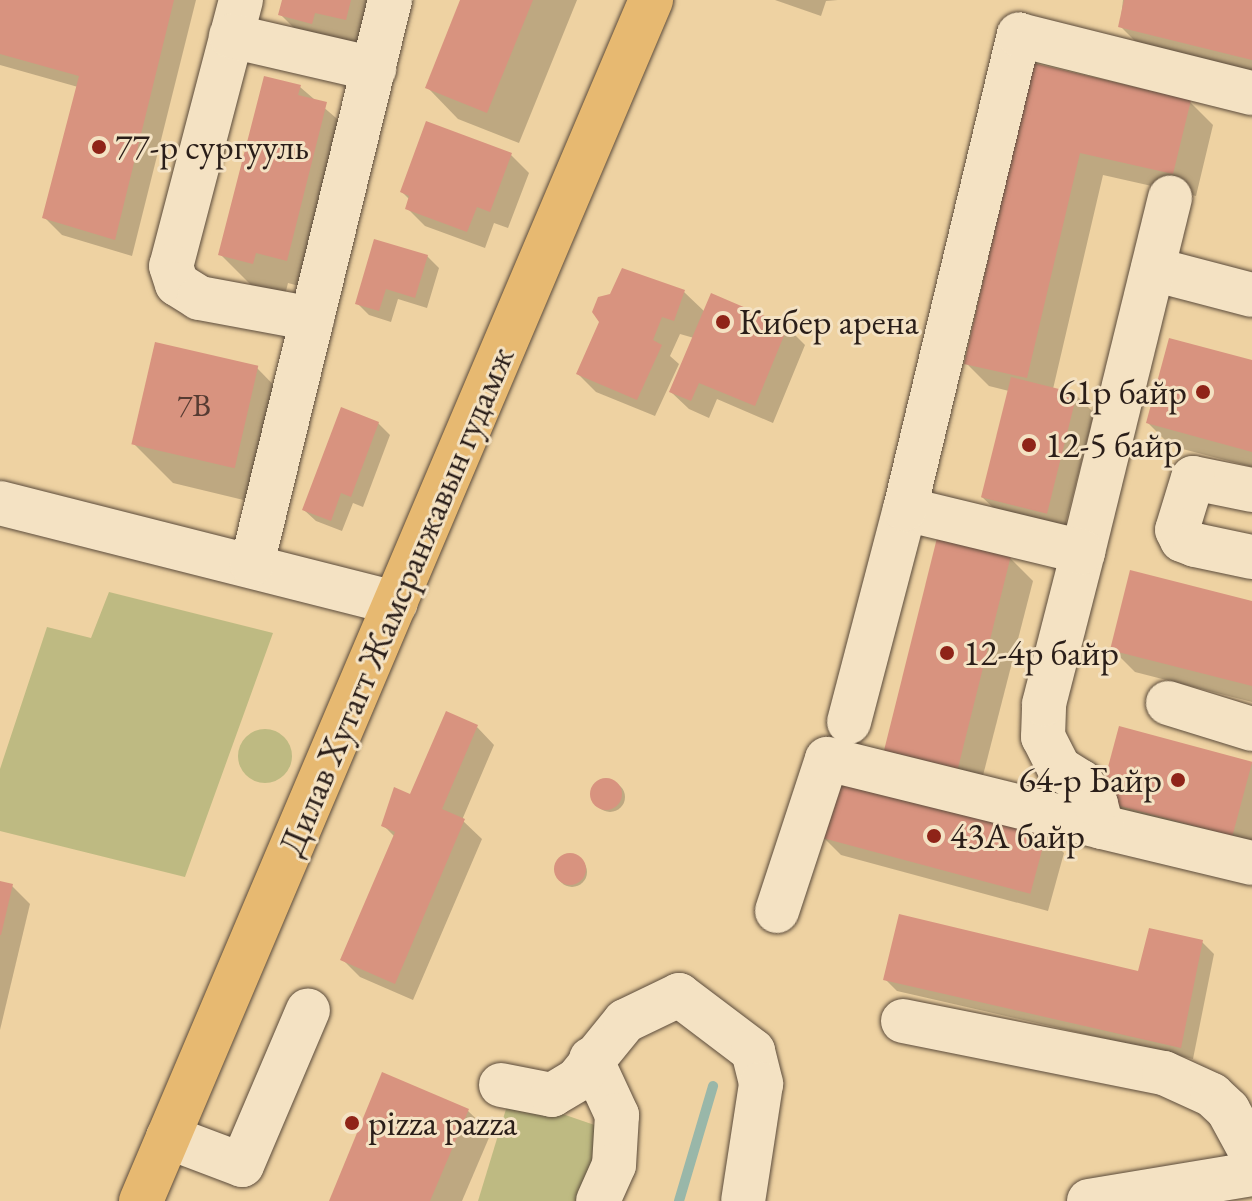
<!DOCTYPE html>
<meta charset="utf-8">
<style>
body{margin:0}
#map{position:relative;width:1252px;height:1201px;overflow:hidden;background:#eed2a2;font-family:"EB Garamond",serif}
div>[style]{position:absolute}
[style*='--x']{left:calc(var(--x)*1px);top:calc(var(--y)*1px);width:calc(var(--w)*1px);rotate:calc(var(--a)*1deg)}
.green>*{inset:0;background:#beba82}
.round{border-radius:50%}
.shadow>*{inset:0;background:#0003}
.stream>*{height:10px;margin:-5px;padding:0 5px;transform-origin:5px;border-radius:5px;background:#99b7a9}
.building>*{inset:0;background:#d8937f;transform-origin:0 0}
.roads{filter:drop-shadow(0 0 2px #5b4b3b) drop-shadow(0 0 2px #5b4b3b)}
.minor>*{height:44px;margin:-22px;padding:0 22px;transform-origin:22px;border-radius:22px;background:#f4e2c3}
.major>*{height:44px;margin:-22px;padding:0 22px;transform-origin:22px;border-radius:22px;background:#e7b971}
.dots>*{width:22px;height:22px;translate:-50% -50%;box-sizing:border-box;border:4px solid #f4e2c3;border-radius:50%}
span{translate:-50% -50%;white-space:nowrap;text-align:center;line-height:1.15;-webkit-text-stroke:6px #f4e2c3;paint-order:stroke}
.number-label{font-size:32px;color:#563b32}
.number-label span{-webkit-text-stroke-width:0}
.poi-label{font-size:36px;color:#2a1e19}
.left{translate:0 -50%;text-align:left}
.right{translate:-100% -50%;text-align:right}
.street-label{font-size:36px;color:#2a1e19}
</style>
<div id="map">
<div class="green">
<i style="clip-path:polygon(109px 592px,273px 633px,185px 877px,0 831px,0 769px,47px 627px,91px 638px)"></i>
<i class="round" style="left:238px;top:729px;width:54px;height:54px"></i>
<i style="clip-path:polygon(510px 1096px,612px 1131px,584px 1201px,478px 1201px)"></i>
</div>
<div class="shadow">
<i style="clip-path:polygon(0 0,196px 0,132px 256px,62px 235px,45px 218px,78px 87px,0 65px)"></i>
<i style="clip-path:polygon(284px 0,390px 0,378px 51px,312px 46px,280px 14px)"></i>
<i style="clip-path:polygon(462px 0,577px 0,519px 143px,458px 119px,427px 87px)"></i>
<i style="clip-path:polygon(775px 0,838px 0,826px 1px,821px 16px)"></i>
<i style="clip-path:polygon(1123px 0,1252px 0,1252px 72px,1138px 44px,1120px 26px)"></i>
<i style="clip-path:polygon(1035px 66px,1190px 102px,1213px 125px,1196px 196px,1103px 175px,1053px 389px,1076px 395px,1094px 413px,1064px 530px,1000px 514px,982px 497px,1009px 391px,989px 386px,966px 363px)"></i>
<i style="clip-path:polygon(300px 87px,357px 136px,318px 291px,288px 283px,285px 295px,252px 286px,221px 255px)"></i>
<i style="clip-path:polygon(511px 155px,529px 173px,508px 228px,494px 223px,485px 248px,425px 226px,407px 208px,410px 200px,402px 192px)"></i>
<i style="clip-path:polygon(427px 256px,439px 268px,427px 308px,398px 299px,391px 322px,369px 315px,357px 303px)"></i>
<i style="clip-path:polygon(684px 292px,705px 312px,787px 327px,805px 345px,773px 423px,717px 399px,709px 418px,689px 409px,671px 392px,694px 338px,680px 334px,670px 356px,679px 364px,655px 416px,596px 392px,578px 374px)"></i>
<i style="clip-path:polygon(1252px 362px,1252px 467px,1171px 446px,1148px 423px)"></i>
<i style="clip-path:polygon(257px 368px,296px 408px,272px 507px,173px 483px,133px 443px)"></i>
<i style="clip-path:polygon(378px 423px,390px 435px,363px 507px,353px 503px,342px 531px,316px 521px,304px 510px)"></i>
<i style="clip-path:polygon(1010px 558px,1033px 581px,979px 791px,908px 773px,885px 750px)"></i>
<i style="clip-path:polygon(1252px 603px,1252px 702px,1135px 672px,1112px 649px)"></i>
<i style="clip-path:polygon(477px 727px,494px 745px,462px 820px,482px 839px,413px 1000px,360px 977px,342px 959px,395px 837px,383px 825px)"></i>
<i style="clip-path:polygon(1252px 763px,1252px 856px,1124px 823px,1101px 799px)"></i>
<i class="round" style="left:595px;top:782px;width:30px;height:30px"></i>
<i style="clip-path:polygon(1046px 835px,1064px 853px,1048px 911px,841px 855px,823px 837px)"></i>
<i class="round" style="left:557px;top:857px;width:30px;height:30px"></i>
<i style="clip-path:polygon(0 884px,12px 886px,30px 904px,0 1030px)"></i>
<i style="clip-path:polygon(1202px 942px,1214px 954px,1193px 1059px,897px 991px,885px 979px,1139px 973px)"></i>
<i style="clip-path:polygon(467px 1110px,491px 1133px,462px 1201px,331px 1201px)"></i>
</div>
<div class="stream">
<i style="--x:679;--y:1201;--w:120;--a:-73.5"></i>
</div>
<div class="building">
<i style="clip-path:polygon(0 0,174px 0,115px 240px,42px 218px,79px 76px,0 54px)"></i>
<i style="clip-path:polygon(282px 0,351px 0,346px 20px,315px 13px,312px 24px,278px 15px)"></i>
<i style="clip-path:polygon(460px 0,533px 0,487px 113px,425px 88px)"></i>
<i style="clip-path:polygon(1124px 0,1252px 0,1252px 60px,1118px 27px)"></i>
<i style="clip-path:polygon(1033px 63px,1191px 100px,1173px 174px,1080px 153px,1027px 378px,964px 364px)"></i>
<i style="clip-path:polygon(264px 76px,301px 85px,298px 95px,327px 102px,287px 261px,256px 253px,253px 264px,218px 255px)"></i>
<i style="clip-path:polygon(426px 121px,512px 153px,490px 212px,477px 207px,467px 232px,405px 209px,409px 196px,400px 192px)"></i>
<i style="clip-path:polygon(374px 239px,428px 255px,415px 298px,386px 289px,379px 311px,355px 304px)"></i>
<i style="clip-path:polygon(622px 268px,685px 290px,674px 321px,662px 317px,653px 340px,662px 345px,637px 400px,576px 374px,599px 322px,592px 312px,598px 297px,610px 294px)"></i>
<i style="clip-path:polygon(711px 293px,788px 326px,755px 406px,699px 383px,691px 401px,669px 392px)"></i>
<i style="clip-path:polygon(1169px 338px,1252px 360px,1252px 452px,1146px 423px)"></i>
<i style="left:155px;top:342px;width:106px;height:105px;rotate:13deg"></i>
<i style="left:1011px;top:377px;width:68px;height:124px;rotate:14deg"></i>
<i style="clip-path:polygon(341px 407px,379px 422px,351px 497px,341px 493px,331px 521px,302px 510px)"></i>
<i style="left:937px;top:538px;width:76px;height:219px;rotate:14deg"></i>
<i style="clip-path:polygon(1130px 570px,1252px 601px,1252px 686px,1110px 650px)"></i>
<i style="clip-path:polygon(446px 711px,478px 725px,442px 809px,465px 819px,395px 984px,340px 960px,395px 832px,381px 826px,394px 787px,410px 794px)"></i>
<i style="left:1119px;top:726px;width:138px;height:77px;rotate:15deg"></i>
<i style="left:838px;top:777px;width:216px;height:63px;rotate:15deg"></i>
<i class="round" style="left:590px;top:778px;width:32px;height:32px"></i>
<i class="round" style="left:554px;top:853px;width:32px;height:32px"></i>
<i style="clip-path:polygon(0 881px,13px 884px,1px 935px,0 935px)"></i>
<i style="clip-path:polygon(899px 914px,1138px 971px,1149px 928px,1203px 940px,1181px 1048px,883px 980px)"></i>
<i style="clip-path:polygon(382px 1072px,469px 1109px,430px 1201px,329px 1201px)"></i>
</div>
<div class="roads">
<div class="minor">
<i style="--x:241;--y:0;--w:275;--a:104.7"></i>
<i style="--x:171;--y:266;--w:19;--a:72"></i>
<i style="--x:177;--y:284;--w:26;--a:32"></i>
<i style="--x:199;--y:298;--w:115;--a:10.5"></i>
<i style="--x:231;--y:36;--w:147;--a:13"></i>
<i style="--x:1153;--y:269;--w:102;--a:14.7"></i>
<i style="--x:1252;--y:490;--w:60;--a:-168.5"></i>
<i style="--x:1193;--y:478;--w:54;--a:107.1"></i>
<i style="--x:1177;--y:530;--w:11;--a:63"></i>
<i style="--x:1182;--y:540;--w:14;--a:21"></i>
<i style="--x:1195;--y:545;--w:58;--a:11.9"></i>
<i style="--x:0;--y:503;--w:408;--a:14.2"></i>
<i style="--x:1083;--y:552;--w:365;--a:-76.2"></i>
<i style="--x:252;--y:564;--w:581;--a:-76.25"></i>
<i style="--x:1168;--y:703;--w:88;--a:17.2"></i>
<i style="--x:849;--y:722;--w:220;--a:-75.3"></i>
<i style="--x:1102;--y:827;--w:154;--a:13.5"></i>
<i style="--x:777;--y:911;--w:160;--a:-71.8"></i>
<i style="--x:827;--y:759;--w:283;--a:13.9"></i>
<i style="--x:1102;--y:827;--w:24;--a:-105"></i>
<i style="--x:1096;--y:804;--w:27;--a:-124"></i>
<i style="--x:1081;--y:782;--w:26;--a:-148"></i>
<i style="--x:1059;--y:768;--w:35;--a:-117"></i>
<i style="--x:1043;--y:737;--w:33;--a:-88"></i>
<i style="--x:1044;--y:704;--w:157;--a:-75.6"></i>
<i style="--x:1083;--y:552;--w:183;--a:-166.4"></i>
<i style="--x:905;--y:509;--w:488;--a:-76.5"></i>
<i style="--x:1019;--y:35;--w:240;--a:14"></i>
<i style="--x:903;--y:1021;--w:266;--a:11.3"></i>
<i style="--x:1164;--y:1073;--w:53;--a:24.6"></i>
<i style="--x:1212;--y:1095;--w:22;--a:43"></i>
<i style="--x:1228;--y:1110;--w:50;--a:61.4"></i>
<i style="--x:591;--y:1059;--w:62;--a:65.1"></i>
<i style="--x:617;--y:1115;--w:50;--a:93.4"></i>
<i style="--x:614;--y:1165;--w:39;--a:114"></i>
<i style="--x:501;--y:1085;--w:52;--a:11.1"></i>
<i style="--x:552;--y:1095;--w:29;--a:-31"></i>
<i style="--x:577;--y:1080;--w:76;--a:-50.9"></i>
<i style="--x:625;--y:1021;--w:60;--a:-25.7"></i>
<i style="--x:679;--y:995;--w:93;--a:37.1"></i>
<i style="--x:753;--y:1051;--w:34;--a:76"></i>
<i style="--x:761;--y:1084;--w:118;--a:98.7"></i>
<i style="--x:168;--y:1137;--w:79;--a:20.7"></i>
<i style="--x:242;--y:1165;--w:168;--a:-66.9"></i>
<i style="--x:1089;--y:1201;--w:165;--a:-9.4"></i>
</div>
<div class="major">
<i style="--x:141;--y:1201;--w:1305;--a:-66.99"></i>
</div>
</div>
<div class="dots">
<i style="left:99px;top:147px;background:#8f2418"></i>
<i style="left:723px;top:322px;background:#8f2418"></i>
<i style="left:1203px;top:392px;background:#8f2418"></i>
<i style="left:1029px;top:445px;background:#8f2418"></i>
<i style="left:947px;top:653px;background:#8f2418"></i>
<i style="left:1178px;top:780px;background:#8f2418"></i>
<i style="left:934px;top:836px;background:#8f2418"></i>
<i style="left:352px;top:1123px;background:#8f2418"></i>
</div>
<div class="number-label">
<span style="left:194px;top:405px">7В</span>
</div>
<div class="poi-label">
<span class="left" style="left:115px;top:147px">77-р сургууль</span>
<span class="left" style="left:739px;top:322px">Кибер арена</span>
<span class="right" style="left:1187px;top:392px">61р байр</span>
<span class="left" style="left:1045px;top:445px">12-5 байр</span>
<span class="left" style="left:963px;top:653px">12-4р байр</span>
<span class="right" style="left:1162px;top:780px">64-р Байр</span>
<span class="left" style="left:950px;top:836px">43А байр</span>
<span class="left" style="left:368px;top:1123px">pizza pazza</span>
</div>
<div class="street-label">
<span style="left:396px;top:601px;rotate:-67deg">Дилав Хутагт Жамсранжавын гудамж</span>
</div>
</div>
